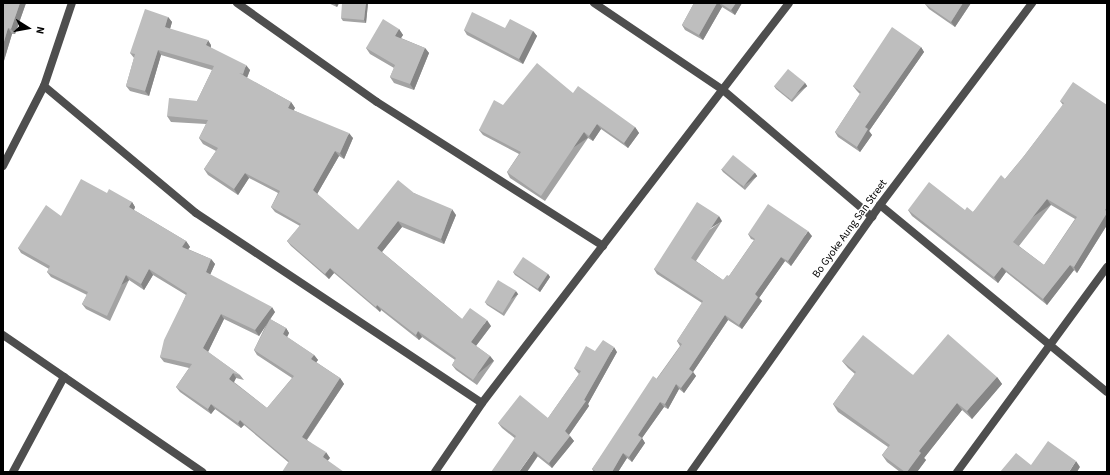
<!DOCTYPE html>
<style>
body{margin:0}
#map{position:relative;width:1110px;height:475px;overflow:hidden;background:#fff;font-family:"Source Sans 3",sans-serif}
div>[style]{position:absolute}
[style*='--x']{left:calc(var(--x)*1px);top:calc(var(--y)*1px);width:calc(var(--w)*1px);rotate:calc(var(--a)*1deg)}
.street>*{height:8px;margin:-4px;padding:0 4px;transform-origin:4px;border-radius:4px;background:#4e4e4e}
.wall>*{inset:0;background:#a3a3a3}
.shaded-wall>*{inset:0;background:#858585;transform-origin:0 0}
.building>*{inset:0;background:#bebebe;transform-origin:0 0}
span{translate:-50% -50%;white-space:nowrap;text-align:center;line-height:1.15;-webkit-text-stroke:3px #fff;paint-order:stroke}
.street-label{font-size:11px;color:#000}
.frame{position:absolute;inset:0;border:4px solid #000;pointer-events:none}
.north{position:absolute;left:8px;top:8px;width:40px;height:40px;-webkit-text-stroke:3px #fff;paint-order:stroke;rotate:101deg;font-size:11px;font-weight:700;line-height:16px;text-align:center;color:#000}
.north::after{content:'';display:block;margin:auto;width:14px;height:18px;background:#000;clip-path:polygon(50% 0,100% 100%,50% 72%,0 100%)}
</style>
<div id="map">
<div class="street">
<i style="--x:237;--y:3;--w:171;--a:35.3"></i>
<i style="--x:377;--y:102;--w:268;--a:32.5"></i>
<i style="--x:594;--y:3;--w:156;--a:34"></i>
<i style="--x:723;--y:90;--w:196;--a:40.4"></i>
<i style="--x:44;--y:86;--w:198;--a:39.9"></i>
<i style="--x:196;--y:213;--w:343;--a:33.6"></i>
<i style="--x:3;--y:166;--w:90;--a:-62.9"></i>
<i style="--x:44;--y:86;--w:88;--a:-71.4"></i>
<i style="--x:880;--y:205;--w:294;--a:39.5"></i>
<i style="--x:3;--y:335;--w:242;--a:34.5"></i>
<i style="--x:13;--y:472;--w:108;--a:-61.8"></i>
<i style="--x:435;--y:472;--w:83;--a:-55.7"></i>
<i style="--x:482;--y:403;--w:504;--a:-52.49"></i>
<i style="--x:691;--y:472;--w:327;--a:-54.7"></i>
<i style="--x:880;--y:205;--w:253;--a:-53"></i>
<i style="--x:957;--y:472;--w:254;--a:-53.8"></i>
</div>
<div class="wall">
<i style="clip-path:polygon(3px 3px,26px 3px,15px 34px,12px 34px,3px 64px)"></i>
<i style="clip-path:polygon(328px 3px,339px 3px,337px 7px)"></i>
<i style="clip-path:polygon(368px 3px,366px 23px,343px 21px,341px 18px)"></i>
<i style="clip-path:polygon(694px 3px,742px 3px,735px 15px,722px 7px,703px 40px,685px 30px,682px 25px)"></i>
<i style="clip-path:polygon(925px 3px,971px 3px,955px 27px,929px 9px,925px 4px)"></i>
<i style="clip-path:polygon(168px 17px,172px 22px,170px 29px,211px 45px,211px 48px,250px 70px,247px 78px,291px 102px,295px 108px,293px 110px,353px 138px,344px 159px,339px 156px,317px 194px,358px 230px,414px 193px,456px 215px,444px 244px,402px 227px,382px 252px,462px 319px,491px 326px,476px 346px,490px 356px,494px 361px,477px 385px,456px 370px,452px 365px,455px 360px,422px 337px,419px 340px,381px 310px,380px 312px,334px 273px,329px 279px,291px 246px,287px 241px,300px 226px,275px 212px,271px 207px,278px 193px,249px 178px,238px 195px,208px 175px,204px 169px,216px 151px,203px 144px,199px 138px,206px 124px,171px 122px,167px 116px,197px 101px,212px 70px,161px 55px,149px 96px,130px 91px,126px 86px,134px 58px,130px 53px)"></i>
<i style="clip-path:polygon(505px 28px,533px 31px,537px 36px,523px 64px,467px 35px,464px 30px)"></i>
<i style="clip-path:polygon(399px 29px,403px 35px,401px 38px,425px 48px,429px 53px,414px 90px,394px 83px,390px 77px,394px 68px,370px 54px,366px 48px)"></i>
<i style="clip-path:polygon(921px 47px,924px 52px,869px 131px,872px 135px,860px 152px,838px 137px,835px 132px,860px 94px,857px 91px,853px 86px)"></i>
<i style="clip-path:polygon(805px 83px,807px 86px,792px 102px,776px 89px,774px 86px)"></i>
<i style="clip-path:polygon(evenodd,1060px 101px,1107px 105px,1107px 225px,1077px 273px,1074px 270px,1047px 305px,1006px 272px,998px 283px,912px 216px,908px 210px,965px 210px,973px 212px,1005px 179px,1024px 156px,1063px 105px,1060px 101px,1051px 205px,1075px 219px,1044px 265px,1019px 246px,1051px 205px)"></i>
<i style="clip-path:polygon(503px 105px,635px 127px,639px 133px,628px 148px,601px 129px,593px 141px,588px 138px,545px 201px,510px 178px,507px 172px,519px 154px,483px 135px,479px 130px)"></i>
<i style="clip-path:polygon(721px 169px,755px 173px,757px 176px,745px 190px,723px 172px)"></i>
<i style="clip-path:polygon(evenodd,107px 193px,132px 202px,135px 207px,134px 210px,186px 241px,190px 247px,188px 249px,211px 259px,215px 264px,210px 275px,275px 312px,270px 319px,286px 328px,289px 333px,287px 337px,314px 355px,318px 360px,316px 362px,340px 378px,344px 384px,307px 440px,330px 458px,288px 462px,244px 425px,241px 428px,215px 409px,211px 414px,180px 392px,176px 387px,189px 368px,164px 362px,160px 357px,186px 295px,153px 275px,144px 290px,129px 280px,110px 321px,86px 309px,82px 304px,87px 295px,51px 277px,47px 272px,49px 269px,21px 253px,18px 248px,61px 216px,107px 193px,224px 319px,259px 336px,267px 323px,254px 350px,257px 355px,292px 378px,267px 408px,234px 382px,236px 378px,244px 380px,240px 375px,208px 352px,224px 319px)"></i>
<i style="clip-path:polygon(722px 221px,696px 261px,723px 280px,729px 276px,754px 240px,751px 239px,748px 234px,812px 236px,791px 266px,785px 261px,759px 298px,762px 301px,742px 329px,728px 320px,693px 372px,696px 376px,684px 393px,679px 389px,668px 409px,664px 407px,642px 438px,645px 443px,632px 462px,627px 458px,618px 472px,594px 472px,592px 469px,680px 346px,677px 341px,702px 303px,657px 274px,654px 269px)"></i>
<i style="clip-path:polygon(513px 272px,548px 274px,550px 277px,540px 292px,515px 275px)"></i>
<i style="clip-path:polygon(518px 294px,504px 316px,487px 305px,485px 302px)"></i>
<i style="clip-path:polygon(595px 351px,617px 352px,588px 404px,589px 406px,569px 435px,574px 441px,552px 468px,502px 428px,498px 423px,548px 418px,579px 374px,578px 373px,574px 368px)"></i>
<i style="clip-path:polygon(842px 361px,913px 375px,997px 377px,1002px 384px,972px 419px,962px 410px,924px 458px,926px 460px,917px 472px,900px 472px,887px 462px,882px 455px,888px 447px,838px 412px,833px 404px,855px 374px,848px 368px)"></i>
</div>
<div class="shaded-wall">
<i style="clip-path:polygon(20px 3px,26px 3px,15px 34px,11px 29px)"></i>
<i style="clip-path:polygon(335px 3px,339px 3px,337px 7px,335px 4px)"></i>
<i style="clip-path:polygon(366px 3px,368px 3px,366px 23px,364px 20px)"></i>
<i style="clip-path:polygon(717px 3px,719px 3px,722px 7px,703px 40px,699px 35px)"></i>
<i style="clip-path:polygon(736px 3px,742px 3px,735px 15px,731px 10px)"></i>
<i style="clip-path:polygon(963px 3px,971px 3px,955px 27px,951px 22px)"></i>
<i style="clip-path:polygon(168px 17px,172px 22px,169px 32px,165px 27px)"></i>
<i style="clip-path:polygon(8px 28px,12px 34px,3px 64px,3px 45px)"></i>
<i style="clip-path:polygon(399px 29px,403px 35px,399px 41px,395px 36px)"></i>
<i style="clip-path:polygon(533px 31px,537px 36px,523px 64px,519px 59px)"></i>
<i style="clip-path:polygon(208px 40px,211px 45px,210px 51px,206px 45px)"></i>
<i style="clip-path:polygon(921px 47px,924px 52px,869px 131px,872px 135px,860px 152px,857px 147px,865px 127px)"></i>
<i style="clip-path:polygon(425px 48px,429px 53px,414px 90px,410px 84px)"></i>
<i style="clip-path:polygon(158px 50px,161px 55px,149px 96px,145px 91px)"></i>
<i style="clip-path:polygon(246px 65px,250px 70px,246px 80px,243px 74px)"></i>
<i style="left:805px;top:83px;width:4px;height:22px;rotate:56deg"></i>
<i style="clip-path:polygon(291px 102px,295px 108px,292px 113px,288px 108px)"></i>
<i style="clip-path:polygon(597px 124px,601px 129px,593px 141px,589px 136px)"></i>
<i style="clip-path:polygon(635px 127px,639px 133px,628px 148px,624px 143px)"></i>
<i style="left:584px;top:132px;width:7px;height:77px;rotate:56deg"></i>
<i style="clip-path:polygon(349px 133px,353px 138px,344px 159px,340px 153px)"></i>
<i style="clip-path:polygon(335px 151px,339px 156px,316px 196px,313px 190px)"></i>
<i style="clip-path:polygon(245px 173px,249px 178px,238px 195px,234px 189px)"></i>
<i style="left:755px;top:173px;width:4px;height:18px;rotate:56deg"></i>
<i style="left:1047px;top:199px;width:7px;height:55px;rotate:56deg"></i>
<i style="clip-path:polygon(132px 202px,135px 207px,133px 212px,129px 207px)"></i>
<i style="clip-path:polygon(1107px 207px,1107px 225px,1077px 273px,1074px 267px)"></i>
<i style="clip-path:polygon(452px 209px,456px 215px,444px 244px,441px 239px)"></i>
<i style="left:719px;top:216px;width:6px;height:50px;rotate:59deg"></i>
<i style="clip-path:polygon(398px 221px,402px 227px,381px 253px,377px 248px)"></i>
<i style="clip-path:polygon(808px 231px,812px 236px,791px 266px,788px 261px)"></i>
<i style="clip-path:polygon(186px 241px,190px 247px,186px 252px,182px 247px)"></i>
<i style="clip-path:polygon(781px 257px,785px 261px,759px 298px,762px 301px,742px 329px,739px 325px,755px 294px)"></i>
<i style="clip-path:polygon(211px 259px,215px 264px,209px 277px,206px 272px)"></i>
<i style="clip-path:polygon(1070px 265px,1074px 270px,1047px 305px,1043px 299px)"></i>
<i style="clip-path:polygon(1002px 267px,1006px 272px,998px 283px,994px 277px)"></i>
<i style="clip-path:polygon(330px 268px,334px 273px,329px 279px,325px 274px)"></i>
<i style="clip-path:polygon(149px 269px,153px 275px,144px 290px,141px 284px)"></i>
<i style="clip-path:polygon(548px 274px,550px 277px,540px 292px,538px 289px)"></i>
<i style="left:126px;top:275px;width:6px;height:45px;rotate:59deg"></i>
<i style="left:516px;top:291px;width:4px;height:26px;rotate:56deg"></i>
<i style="clip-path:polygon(377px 305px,381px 310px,380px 312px,376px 307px)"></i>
<i style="clip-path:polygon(272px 307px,275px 312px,259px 336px,255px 330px)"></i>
<i style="clip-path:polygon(221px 314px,224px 319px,207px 354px,203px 348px)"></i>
<i style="clip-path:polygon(725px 315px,728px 320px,693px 372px,696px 376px,684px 393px,681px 388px,689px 369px)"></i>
<i style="clip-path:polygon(487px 320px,491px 326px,475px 347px,471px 342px)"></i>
<i style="clip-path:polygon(286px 328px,289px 333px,286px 339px,283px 334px)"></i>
<i style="clip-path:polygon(418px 331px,422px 337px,419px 340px,416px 335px)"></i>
<i style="clip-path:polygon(614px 347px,617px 352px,588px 404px,589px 406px,568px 436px,565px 431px,584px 400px)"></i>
<i style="clip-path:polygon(314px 355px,318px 360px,315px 364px,311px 359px)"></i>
<i style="left:490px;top:356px;width:6px;height:29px;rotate:51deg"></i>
<i style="clip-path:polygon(233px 373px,236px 378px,233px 384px,229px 379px)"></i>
<i style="clip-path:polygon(997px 377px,1002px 384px,972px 419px,967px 411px)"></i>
<i style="clip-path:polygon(340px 378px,344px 384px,305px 442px,302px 437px)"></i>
<i style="clip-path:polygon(676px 384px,679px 389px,668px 409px,665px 404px)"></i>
<i style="clip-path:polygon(660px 402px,664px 407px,642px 438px,645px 443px,632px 462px,629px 457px,638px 435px)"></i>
<i style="clip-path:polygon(957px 403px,962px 410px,924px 458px,926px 460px,917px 472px,907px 472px,919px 451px)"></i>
<i style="clip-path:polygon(211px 404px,215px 409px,211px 414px,208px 409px)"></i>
<i style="clip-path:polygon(240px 420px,244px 425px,241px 428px,238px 423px)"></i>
<i style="clip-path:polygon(570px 436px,574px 441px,552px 468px,549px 463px)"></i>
<i style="clip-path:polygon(534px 451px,538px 456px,527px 472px,519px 472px)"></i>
<i style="clip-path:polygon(326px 452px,330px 458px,326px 463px,323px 457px)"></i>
<i style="clip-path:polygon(623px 453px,627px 458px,618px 472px,612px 472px)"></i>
<i style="clip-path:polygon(1076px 461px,1080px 467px,1077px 472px,1069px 472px)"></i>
</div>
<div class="building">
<i style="clip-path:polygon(3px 3px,20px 3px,11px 29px,8px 28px,3px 45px)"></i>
<i style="clip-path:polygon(342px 3px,366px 3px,364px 20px,341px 18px)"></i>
<i style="clip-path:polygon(694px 3px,717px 3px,699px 35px,682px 25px)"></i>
<i style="clip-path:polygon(720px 3px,736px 3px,731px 10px)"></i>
<i style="clip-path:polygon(925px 3px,963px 3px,951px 22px,925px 4px)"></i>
<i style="clip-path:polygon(145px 9px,168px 17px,165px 27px,208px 40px,206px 45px,246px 65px,243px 74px,239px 73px,291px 102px,288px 108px,349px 133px,340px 153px,335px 151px,313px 190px,358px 230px,398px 180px,414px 193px,452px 209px,441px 239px,398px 221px,377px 248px,462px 319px,470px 308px,487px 320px,471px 342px,490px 356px,473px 380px,452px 365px,456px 358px,418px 331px,416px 335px,377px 305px,376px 307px,330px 268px,325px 274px,287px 241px,301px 224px,271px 207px,280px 191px,245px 173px,234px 189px,204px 169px,218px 148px,199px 138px,208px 120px,167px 116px,169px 98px,197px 101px,214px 66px,158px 50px,145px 91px,126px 86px,135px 54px,130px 53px)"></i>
<i style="clip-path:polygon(472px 12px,505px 28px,510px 19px,533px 31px,519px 59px,464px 30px)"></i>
<i style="clip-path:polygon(383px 19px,399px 29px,395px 36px,425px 48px,410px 84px,390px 77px,395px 65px,366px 48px)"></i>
<i style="clip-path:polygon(892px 27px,921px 47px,865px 127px,868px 129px,857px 147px,835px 132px,861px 92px,853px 86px)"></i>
<i style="clip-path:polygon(537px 63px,573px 93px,578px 86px,635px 127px,624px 143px,597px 124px,589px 136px,584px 132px,541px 196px,507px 172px,521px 152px,479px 130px,494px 100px,503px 105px)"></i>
<i style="left:788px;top:69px;width:22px;height:22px;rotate:39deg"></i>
<i style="clip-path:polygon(evenodd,1073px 82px,1107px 105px,1107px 207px,1105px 210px,1107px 211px,1107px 213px,1074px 267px,1070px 265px,1043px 299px,1002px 267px,994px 277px,908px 210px,929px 182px,965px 210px,967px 207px,973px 212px,1001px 175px,1005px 179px,1024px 156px,1064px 103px,1060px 101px,1073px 82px,1047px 199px,1077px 217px,1044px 265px,1013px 242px,1047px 199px)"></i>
<i style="left:733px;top:155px;width:28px;height:18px;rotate:39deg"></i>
<i style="clip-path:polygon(81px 179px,107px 193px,109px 189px,132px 202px,129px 207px,186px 241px,182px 247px,211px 259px,206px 272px,272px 307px,255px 330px,221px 314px,203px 348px,240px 375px,233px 373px,229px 379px,267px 408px,294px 376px,254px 350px,270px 319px,286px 328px,283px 334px,314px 355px,311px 359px,340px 378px,302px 437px,326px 452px,323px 457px,344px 472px,282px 472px,289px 461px,240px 420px,238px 423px,211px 404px,208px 409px,176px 387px,192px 364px,160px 357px,164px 340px,187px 293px,149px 269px,141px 284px,126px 275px,107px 316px,82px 304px,88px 292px,47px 272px,50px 266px,18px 248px,46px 205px,61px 216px)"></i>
<i style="clip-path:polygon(697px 202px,719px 216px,691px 258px,723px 280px,727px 275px,729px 276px,755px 239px,748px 234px,768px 204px,808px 231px,788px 261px,781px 257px,755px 294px,758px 297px,739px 325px,725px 315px,689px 369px,693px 372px,681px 388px,676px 384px,665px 404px,660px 402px,638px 435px,642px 438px,629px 457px,623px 453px,612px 472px,597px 472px,592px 469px,653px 376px,657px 379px,682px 344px,677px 341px,703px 301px,654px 269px)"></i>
<i style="left:523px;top:257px;width:30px;height:18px;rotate:34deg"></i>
<i style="left:498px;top:280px;width:21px;height:26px;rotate:31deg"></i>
<i style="clip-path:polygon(948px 334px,997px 377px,967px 411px,957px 403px,919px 451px,921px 453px,907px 472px,905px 472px,882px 455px,890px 445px,833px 404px,856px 372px,842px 361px,863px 335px,913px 375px)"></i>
<i style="clip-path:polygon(603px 340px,614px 347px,584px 400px,586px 401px,565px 431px,570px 436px,549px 463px,534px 451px,519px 472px,491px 472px,516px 436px,498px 423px,520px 395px,548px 418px,581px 371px,574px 368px,586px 346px,595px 351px)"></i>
<i style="clip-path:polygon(1048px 441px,1076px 461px,1069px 472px,1000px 472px,1016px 453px,1031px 465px)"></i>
</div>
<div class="street-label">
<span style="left:850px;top:229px;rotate:-54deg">Bo Gyoke Aung San Street</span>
</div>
<div class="frame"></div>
<div class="north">N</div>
</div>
